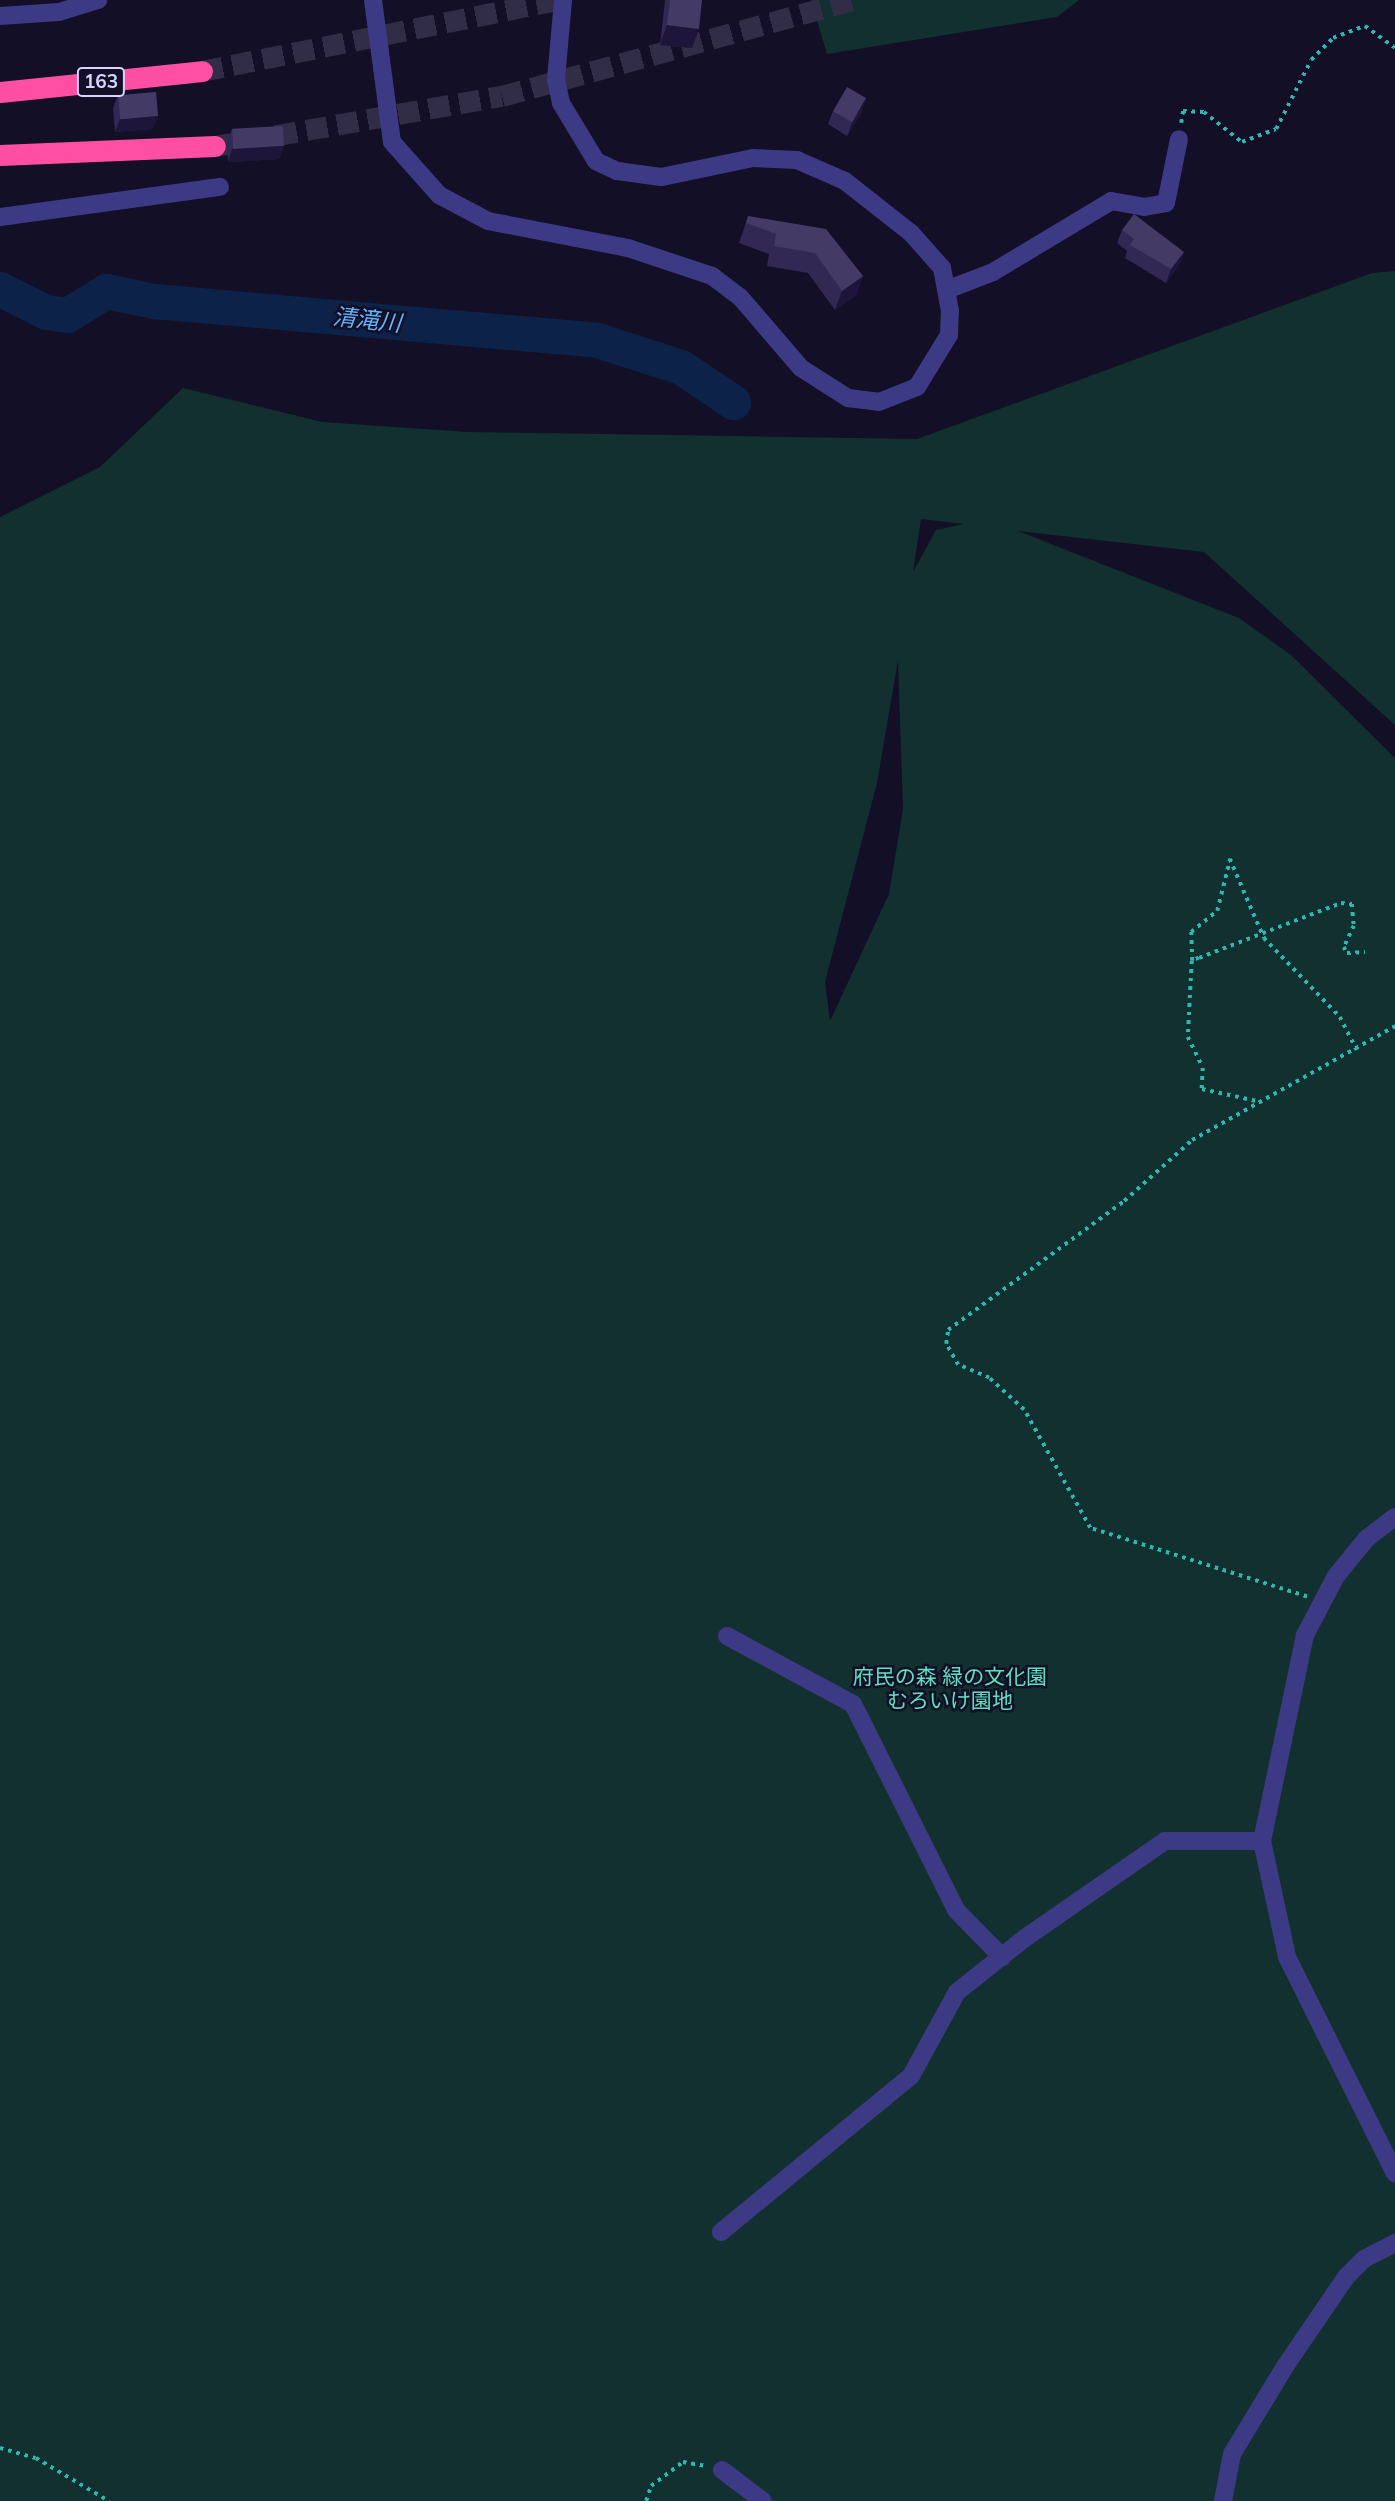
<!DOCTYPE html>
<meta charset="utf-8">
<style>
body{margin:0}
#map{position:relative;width:1395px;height:2501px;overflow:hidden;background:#130f26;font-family:Mulish,"Noto Sans JP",sans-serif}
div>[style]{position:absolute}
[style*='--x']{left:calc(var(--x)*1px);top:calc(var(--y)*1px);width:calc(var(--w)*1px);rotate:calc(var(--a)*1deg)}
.green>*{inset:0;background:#12302f}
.river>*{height:35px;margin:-17.5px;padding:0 17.5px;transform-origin:17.5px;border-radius:17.5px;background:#0c2248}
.highway-tunnel>*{height:21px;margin-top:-10.5px;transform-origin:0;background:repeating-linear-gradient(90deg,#312d47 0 21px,transparent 0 31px)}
.path>*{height:3.5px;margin-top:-1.75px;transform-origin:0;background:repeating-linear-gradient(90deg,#2fb8b0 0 3.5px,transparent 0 8.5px)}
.minor>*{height:18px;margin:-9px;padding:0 9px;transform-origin:9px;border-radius:9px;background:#3d3a85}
.highway>*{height:21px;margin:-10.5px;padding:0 10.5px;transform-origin:10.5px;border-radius:10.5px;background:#ff4fa3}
.path-bridge>*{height:3.5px;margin-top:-1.75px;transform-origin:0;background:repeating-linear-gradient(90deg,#2fb8b0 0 3.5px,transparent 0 8.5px)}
.wall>*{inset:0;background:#312854}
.shaded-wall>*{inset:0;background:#1d163a}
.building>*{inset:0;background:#433a66;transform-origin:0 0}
span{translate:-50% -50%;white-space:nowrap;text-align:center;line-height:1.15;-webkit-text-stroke:5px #130f26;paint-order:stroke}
.shield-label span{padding:2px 5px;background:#130f26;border:2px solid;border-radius:5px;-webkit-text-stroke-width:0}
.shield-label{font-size:19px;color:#d9d4ff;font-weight:700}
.park-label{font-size:21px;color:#5fe0c0}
.water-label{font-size:23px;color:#62b6ff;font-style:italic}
</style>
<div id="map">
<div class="green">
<i style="clip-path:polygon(811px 0,1079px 0,1057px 17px,827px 54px)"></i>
<i style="clip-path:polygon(evenodd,1395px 271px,1395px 725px,1204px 552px,1018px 531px,1239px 618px,1291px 655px,1395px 758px,1395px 2501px,0 2501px,0 517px,100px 467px,183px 388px,322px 422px,468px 432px,917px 439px,1372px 273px,1395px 271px,921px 519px,964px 524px,936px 530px,913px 572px,921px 519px,1395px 271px,898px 660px,903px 809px,889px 894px,830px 1021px,825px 982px,877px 783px,898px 660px)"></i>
</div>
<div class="river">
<i style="--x:0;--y:289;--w:51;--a:26.6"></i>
<i style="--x:46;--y:312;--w:21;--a:8"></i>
<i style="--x:67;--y:315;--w:46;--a:-31.6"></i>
<i style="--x:106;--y:291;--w:49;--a:11.8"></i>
<i style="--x:154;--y:301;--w:445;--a:5"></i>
<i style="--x:597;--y:340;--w:88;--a:17.8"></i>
<i style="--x:681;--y:367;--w:63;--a:33.9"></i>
</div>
<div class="highway-tunnel">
<i style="--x:202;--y:71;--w:361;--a:-11.3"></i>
<i style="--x:215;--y:146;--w:291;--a:-9.9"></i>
<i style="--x:502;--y:96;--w:364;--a:-15.3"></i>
</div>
<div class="path">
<i style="--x:1181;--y:123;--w:12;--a:-81"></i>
<i style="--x:1183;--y:111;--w:21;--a:3"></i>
<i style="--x:1204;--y:112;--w:48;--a:38.3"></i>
<i style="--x:1242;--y:142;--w:36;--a:-21"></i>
<i style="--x:1276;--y:129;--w:77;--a:-63.1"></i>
<i style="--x:1311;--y:60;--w:31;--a:-45"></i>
<i style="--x:1333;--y:38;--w:34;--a:-21"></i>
<i style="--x:1365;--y:26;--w:37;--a:36"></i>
<i style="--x:1341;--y:903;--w:11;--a:5"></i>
<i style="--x:1352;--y:904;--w:22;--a:85"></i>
<i style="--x:1354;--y:926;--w:23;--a:115"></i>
<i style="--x:1344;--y:947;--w:7;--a:63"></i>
<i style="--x:1347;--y:953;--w:18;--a:-3"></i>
<i style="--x:1199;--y:958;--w:8;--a:157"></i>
<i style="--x:1192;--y:961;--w:76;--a:93"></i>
<i style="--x:1188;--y:1037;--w:34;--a:64"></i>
<i style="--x:1203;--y:1068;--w:21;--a:93"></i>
<i style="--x:1202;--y:1089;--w:56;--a:12.3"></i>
<i style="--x:1192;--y:961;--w:29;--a:-92"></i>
<i style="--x:1191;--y:932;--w:33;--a:-39"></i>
<i style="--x:1217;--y:911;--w:54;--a:-76"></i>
<i style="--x:1230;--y:859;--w:86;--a:66.7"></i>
<i style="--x:1264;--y:938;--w:110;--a:46.1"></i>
<i style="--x:1340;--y:1017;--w:37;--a:63"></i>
<i style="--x:1307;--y:1597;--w:228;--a:-162.4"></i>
<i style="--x:1090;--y:1528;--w:135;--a:-119.2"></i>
<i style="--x:1024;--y:1410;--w:47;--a:-137.6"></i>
<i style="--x:989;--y:1378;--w:34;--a:-157"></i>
<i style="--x:958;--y:1365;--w:24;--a:-120"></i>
<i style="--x:946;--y:1344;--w:14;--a:-82"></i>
<i style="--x:948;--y:1330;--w:218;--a:-36.2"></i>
<i style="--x:1124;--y:1201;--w:91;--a:-41.9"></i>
<i style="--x:1192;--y:1140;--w:233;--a:-29.3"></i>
<i style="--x:0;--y:2448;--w:37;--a:16"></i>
<i style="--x:36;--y:2458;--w:85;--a:30.5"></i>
<i style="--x:646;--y:2501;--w:16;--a:-72"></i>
<i style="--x:651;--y:2486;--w:40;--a:-37"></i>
<i style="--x:683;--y:2462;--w:22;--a:10"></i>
</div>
<div class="minor">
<i style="--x:373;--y:0;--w:143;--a:82.4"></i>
<i style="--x:392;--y:142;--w:71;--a:48.4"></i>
<i style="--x:439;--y:195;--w:55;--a:28"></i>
<i style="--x:488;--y:221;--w:143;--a:10.9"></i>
<i style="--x:628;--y:248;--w:89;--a:18.4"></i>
<i style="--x:712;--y:276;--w:35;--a:37"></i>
<i style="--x:740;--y:297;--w:94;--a:49.3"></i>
<i style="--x:801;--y:368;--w:56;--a:32.6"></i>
<i style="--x:848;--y:398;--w:31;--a:7"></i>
<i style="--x:879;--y:402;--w:41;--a:-21.5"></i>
<i style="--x:917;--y:387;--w:61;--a:-58.4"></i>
<i style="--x:949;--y:335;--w:24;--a:-88"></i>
<i style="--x:950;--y:311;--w:44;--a:-100.5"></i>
<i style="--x:942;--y:268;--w:47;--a:-131.5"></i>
<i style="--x:911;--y:233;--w:84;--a:-141.8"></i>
<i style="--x:845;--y:181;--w:52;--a:-156.4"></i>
<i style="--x:797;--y:160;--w:44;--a:-177.4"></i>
<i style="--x:753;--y:158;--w:94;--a:168.3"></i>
<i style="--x:661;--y:177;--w:44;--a:-172.2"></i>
<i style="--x:617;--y:171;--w:23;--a:-155"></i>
<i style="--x:596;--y:161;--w:68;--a:-121.1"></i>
<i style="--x:561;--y:103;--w:25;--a:-102"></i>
<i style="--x:556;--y:79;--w:79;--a:-84.9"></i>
<i style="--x:0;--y:16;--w:59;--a:-3.9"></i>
<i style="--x:59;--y:12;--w:41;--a:-17.1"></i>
<i style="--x:0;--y:217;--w:222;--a:-7.8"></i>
<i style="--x:949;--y:289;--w:47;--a:-21.1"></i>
<i style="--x:993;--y:272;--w:138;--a:-31"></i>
<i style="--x:1111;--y:201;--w:34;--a:10"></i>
<i style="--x:1144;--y:207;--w:22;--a:-10"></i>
<i style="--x:1166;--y:203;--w:65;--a:-78.5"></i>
<i style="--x:1395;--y:1517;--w:35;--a:143"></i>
<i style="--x:1367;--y:1538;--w:49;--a:129.2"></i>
<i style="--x:1336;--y:1576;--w:67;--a:117.7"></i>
<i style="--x:1305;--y:1635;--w:210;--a:101.8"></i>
<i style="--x:1262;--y:1841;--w:119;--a:77.8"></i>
<i style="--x:1287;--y:1957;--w:242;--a:63.5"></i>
<i style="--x:727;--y:1636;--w:143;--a:28.4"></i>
<i style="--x:853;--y:1704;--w:230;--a:63.4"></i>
<i style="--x:956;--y:1910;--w:66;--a:45.6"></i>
<i style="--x:721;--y:2232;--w:246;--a:-39.4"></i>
<i style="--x:911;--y:2076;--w:96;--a:-61.3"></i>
<i style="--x:957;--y:1992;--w:87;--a:-38.5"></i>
<i style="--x:1025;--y:1938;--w:170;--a:-34.7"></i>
<i style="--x:1165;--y:1841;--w:97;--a:0"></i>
<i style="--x:722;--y:2470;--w:51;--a:37.1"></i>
<i style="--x:1223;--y:2501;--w:48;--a:-79.2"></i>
<i style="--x:1232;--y:2454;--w:104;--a:-58.8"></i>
<i style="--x:1286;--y:2365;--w:107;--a:-55.7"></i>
<i style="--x:1346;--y:2277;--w:25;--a:-45"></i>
<i style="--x:1364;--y:2259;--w:35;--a:-27"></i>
</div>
<div class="highway">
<i style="--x:0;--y:92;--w:203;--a:-5.9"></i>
<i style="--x:0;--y:155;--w:215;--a:-2.4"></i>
</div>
<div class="path-bridge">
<i style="--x:1199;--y:958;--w:152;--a:-21.2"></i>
</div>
<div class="wall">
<i style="clip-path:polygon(665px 0,702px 0,692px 48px,660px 45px)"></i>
<i style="clip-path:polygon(118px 95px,153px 129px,115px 132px,113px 108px)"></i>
<i style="clip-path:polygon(833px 111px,862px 112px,847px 136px,828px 124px)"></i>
<i style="clip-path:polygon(232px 129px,280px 159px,228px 162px,227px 142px)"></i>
<i style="clip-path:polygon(748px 216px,863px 276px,856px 295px,835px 310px,808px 273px,767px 266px,769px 254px,739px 243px)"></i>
<i style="clip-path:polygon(1122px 230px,1184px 252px,1179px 265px,1166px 283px,1125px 258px,1127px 251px,1117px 243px)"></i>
</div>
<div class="shaded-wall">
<i style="clip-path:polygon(667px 25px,699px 29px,692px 48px,660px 45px)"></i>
<i style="clip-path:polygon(866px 98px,862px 112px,847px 136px,852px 123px)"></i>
<i style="clip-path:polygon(158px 116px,153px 129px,115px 132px,120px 119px)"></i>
<i style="clip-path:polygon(284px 146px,280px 159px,228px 162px,232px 149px)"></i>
<i style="clip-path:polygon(1184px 252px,1179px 265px,1166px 283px,1171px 269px)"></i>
<i style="clip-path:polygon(863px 276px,856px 295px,835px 310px,842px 291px)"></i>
</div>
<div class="building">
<i style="clip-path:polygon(670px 0,702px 0,699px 29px,667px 25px)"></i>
<i style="left:847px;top:87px;width:22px;height:28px;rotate:30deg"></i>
<i style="left:156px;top:92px;width:24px;height:38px;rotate:85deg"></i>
<i style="left:283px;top:126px;width:20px;height:51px;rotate:87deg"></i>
<i style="clip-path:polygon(1134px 214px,1184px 252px,1171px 269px,1130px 245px,1134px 239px,1122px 230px)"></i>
<i style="clip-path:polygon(748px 216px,826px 229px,863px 276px,842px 291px,815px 253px,774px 246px,776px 234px,746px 223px)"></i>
</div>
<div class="shield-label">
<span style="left:101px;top:82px">163</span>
</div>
<div class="park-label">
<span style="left:950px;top:1688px">府民の森 緑の文化園<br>むろいけ園地</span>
</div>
<div class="water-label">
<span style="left:367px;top:320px;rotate:6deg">清滝川</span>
</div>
</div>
